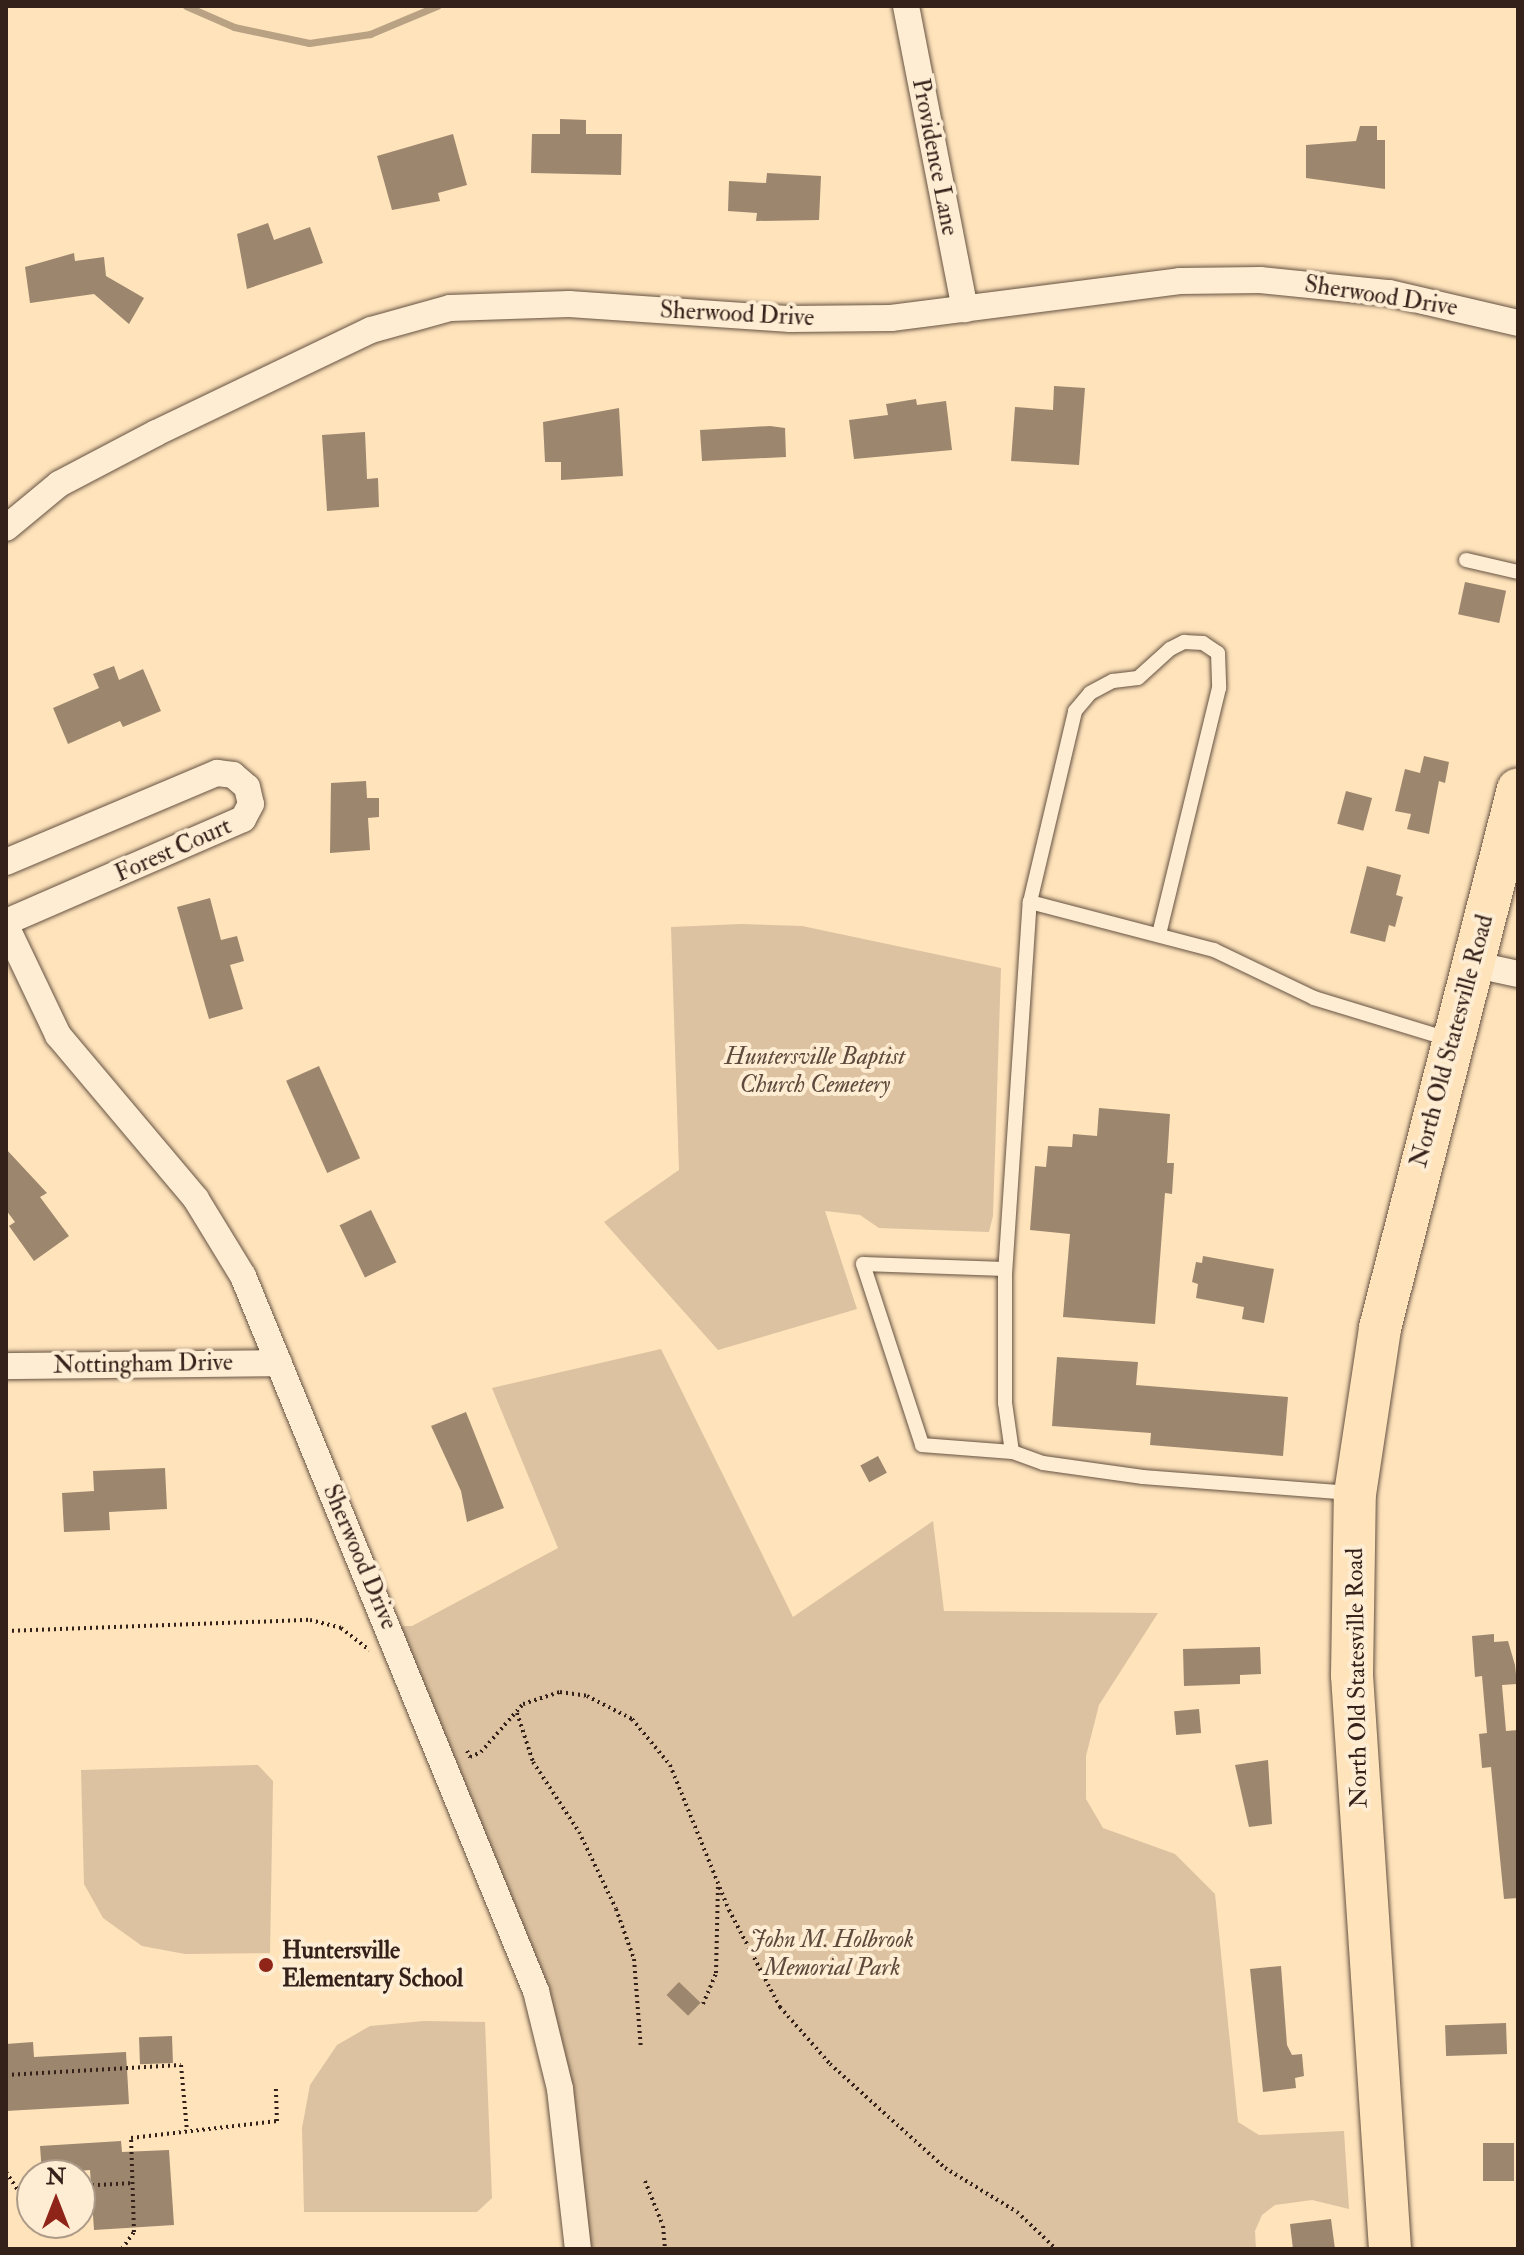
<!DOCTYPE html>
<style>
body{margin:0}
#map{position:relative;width:1524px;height:2255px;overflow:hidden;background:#fee3bb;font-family:"IM FELL Double Pica",serif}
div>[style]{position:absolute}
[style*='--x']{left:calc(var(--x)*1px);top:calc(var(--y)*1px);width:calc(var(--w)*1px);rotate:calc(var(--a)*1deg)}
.green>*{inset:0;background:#dcc2a0}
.stream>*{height:7px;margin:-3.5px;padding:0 3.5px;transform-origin:3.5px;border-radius:3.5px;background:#b9a184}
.building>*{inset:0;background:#9d866e;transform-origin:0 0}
.path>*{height:4px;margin-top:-2px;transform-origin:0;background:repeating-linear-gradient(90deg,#34211a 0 2px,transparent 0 6px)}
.roads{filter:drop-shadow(0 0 2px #665242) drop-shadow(0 0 2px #665242)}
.service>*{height:14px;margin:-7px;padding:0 7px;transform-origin:7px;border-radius:7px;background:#feedd3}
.minor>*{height:26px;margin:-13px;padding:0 13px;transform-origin:13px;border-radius:13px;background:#feedd3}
.primary>*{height:42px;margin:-21px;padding:0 21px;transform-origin:21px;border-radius:21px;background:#fee3bb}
.dots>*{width:22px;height:22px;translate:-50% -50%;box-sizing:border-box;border:4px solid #feedd3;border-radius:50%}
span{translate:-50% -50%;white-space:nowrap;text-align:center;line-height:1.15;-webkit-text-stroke:8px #feedd3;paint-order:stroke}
.street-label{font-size:24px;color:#34211a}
.park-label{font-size:24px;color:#5e493c;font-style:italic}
.poi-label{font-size:24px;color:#34211a;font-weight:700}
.left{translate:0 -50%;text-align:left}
.frame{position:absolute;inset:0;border:8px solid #34211a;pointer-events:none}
.north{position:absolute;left:16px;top:2159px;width:80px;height:80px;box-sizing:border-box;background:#feedd3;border:2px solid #ad9b89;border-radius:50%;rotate:0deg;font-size:22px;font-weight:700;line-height:32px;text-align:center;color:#34211a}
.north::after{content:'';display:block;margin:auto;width:28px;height:36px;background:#8f2418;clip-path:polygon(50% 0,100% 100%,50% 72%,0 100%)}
</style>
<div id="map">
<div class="green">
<i style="clip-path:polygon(741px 924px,802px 926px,1001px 968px,993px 1216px,989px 1232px,879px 1228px,860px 1215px,825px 1211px,857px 1309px,718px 1350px,604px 1222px,679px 1170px,671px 927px)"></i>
<i style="clip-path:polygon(661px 1349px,793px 1617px,933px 1521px,944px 1611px,1158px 1613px,1099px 1705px,1086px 1756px,1086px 1799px,1103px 1828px,1175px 1854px,1215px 1894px,1238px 2122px,1259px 2135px,1344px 2131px,1349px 2209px,1312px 2200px,1275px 2205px,1262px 2215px,1255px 2231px,1256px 2249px,578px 2249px,560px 2089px,388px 1626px,412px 1626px,558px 1548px,492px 1388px)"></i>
<i style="clip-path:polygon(258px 1765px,273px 1781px,270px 1953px,185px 1954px,142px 1946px,103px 1918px,84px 1884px,81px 1770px)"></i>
<i style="clip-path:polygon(424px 2021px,485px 2022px,492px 2198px,477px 2212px,304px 2212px,302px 2128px,310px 2085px,337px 2045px,370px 2026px)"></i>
</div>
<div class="stream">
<i style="--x:186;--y:6;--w:52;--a:23.6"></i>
<i style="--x:234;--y:27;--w:77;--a:12"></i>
<i style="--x:309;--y:43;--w:62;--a:-8.4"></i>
<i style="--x:370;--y:34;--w:73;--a:-22.7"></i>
</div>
<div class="building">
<i style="clip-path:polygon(560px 119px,586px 120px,586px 134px,622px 134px,621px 175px,531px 173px,532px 134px,560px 134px)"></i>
<i style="clip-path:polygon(1360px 126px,1377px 126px,1377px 140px,1385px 140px,1385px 189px,1306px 178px,1306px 145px,1356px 141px)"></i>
<i style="clip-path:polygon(453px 134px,467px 185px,438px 193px,440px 201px,392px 210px,377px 156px)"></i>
<i style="clip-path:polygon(767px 173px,821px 176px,819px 220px,756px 221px,757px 213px,728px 211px,729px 181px,766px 183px)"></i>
<i style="clip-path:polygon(268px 223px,274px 240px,310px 227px,323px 263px,247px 289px,237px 234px)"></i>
<i style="clip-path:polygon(74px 253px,75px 261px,104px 257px,106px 276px,144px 298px,129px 324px,94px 294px,30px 303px,25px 267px)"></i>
<i style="clip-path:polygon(1054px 386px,1085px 388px,1079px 465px,1011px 461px,1015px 407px,1053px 410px)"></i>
<i style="clip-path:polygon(916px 399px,917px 405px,946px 401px,952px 450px,854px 459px,849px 420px,888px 415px,886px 404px)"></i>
<i style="clip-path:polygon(619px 408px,623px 476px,561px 480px,561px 462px,545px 462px,543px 422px)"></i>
<i style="clip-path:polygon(770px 426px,785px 428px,786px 457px,702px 461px,700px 430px)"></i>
<i style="clip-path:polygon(365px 432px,367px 479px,378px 478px,379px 507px,327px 511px,322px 435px)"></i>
<i style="left:1465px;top:582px;width:42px;height:33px;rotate:12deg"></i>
<i style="clip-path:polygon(114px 666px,119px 680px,143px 669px,161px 711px,123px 727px,120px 721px,68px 744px,53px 708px,99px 688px,93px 674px)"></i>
<i style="clip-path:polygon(1424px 756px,1449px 762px,1445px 783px,1439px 781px,1429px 834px,1407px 829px,1411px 814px,1395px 811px,1405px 769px,1420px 773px)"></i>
<i style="clip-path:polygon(366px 781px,367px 798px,379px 798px,379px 817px,368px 818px,370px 850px,330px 853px,331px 783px)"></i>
<i style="left:1346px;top:791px;width:27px;height:34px;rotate:15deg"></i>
<i style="clip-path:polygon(1367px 866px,1401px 875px,1396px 895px,1403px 897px,1395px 927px,1389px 925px,1385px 942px,1350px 933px)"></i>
<i style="clip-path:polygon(210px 898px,221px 940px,237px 936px,244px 961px,230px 965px,243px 1009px,209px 1019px,177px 907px)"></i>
<i style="left:319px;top:1066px;width:101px;height:36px;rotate:66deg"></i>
<i style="clip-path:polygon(1099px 1108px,1170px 1114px,1167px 1163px,1174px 1163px,1172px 1194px,1165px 1193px,1155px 1324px,1063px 1317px,1070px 1234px,1030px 1230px,1035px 1166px,1046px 1167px,1048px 1146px,1072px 1147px,1073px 1134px,1097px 1136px)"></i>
<i style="clip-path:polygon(6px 1149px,47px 1193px,40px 1197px,69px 1236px,34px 1261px,9px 1226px,15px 1222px,6px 1210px)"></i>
<i style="left:371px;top:1210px;width:58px;height:35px;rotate:64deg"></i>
<i style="clip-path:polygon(1203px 1256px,1274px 1269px,1264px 1323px,1242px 1319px,1244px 1307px,1196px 1298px,1198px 1284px,1192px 1282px,1196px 1262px,1202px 1263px)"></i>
<i style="clip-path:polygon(1057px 1357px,1138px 1362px,1136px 1385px,1288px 1397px,1283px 1456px,1150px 1445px,1151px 1433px,1052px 1426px)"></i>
<i style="clip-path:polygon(466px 1412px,504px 1508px,467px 1522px,461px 1491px,431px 1426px)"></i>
<i style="left:878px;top:1456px;width:19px;height:20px;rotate:62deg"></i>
<i style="clip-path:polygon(165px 1468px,167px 1509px,109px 1512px,110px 1530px,64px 1532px,62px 1493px,94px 1491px,93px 1471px)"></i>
<i style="clip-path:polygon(1494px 1634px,1494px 1642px,1508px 1641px,1515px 1665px,1517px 1684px,1502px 1685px,1506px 1731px,1518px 1730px,1518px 1898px,1504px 1899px,1491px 1767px,1482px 1768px,1479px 1734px,1487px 1733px,1482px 1676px,1475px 1677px,1472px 1636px)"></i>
<i style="clip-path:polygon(1260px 1647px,1261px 1674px,1240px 1675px,1240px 1684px,1184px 1686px,1183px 1649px)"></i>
<i style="left:1199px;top:1709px;width:24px;height:25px;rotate:85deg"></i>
<i style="clip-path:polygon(1268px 1760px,1272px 1824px,1249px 1827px,1235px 1765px)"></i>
<i style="clip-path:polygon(1281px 1966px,1287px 2045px,1292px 2055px,1302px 2054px,1304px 2076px,1295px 2078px,1296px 2088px,1263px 2092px,1250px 1969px)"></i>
<i style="left:679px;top:1982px;width:30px;height:18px;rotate:44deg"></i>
<i style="left:1506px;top:2023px;width:31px;height:61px;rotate:88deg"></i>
<i style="left:172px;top:2036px;width:27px;height:33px;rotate:88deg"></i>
<i style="clip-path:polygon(33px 2042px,34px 2057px,126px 2052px,129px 2104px,6px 2111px,6px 2044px)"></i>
<i style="clip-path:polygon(121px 2141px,122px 2152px,169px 2150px,174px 2225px,94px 2230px,90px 2170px,42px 2174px,40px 2146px)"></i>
<i style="left:1483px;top:2143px;width:31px;height:38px"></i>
<i style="clip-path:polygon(1331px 2219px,1335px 2249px,1293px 2249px,1290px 2224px)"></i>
</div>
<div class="path">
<i style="--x:6;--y:1631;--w:304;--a:-2.1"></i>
<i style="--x:310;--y:1620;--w:32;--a:14"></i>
<i style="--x:341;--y:1628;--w:36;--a:38"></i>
<i style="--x:517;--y:1713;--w:52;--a:71.9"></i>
<i style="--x:533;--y:1762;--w:84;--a:56.7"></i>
<i style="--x:579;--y:1832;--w:85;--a:64.3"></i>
<i style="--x:616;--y:1909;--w:53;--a:70.2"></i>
<i style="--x:634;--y:1959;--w:90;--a:85.6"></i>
<i style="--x:467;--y:1751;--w:7;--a:63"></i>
<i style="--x:470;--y:1757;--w:12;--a:-24"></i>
<i style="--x:481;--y:1752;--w:64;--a:-48.8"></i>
<i style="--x:523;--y:1704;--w:39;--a:-18"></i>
<i style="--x:560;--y:1692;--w:27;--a:8"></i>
<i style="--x:587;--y:1696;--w:51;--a:27.1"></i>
<i style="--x:632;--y:1719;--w:60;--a:50.4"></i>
<i style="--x:670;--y:1765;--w:157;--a:67.9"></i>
<i style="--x:729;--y:1910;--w:110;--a:62.3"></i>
<i style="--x:780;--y:2007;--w:76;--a:48.7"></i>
<i style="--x:830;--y:2064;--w:155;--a:42.1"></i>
<i style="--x:945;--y:2168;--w:84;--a:31.4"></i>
<i style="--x:1017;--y:2212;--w:54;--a:43.5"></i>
<i style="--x:703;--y:2004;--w:34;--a:-67"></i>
<i style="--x:716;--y:1973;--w:87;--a:-88.7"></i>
<i style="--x:6;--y:2075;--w:175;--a:-3.3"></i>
<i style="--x:181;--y:2065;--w:66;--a:84.8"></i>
<i style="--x:6;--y:2172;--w:30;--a:57"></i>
<i style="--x:22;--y:2197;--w:10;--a:-17"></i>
<i style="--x:645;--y:2181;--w:48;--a:68.2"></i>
<i style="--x:663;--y:2226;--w:23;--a:85"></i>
<i style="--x:80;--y:2186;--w:53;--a:-3.2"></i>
<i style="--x:122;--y:2249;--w:21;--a:-55"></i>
<i style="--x:134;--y:2232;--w:94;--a:-91.8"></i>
<i style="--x:131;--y:2138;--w:147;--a:-6.6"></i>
<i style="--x:277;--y:2121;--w:33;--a:-92"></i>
</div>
<div class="roads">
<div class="service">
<i style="--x:1466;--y:560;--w:53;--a:13"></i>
<i style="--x:1030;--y:902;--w:196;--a:-76.7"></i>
<i style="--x:1075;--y:711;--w:23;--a:-50"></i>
<i style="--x:1090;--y:693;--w:26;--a:-28"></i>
<i style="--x:1113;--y:681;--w:25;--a:-7"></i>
<i style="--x:1138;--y:678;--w:43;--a:-42.2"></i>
<i style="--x:1170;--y:649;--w:16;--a:-27"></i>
<i style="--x:1184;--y:642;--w:19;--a:3"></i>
<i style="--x:1203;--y:643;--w:18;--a:34"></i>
<i style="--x:1218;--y:653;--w:35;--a:88"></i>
<i style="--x:1219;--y:688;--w:253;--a:103.7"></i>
<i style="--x:1005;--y:1269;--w:142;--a:-178"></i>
<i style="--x:863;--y:1264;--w:190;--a:71.9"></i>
<i style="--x:922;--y:1445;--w:90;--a:4.4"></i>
<i style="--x:1351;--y:1493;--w:209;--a:-175.6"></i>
<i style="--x:1143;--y:1477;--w:101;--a:-172"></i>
<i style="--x:1043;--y:1463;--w:33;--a:-160"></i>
<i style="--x:1012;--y:1452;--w:49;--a:-98.1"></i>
<i style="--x:1005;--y:1403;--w:129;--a:-90"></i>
<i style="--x:1005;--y:1274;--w:373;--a:-86.2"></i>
<i style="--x:1030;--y:902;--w:190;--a:14.6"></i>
<i style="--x:1214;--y:950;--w:111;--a:25.6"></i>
<i style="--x:1314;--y:998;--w:143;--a:17"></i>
</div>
<div class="minor">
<i style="--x:906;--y:6;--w:309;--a:79"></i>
<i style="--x:6;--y:528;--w:69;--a:-39.7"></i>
<i style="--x:59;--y:484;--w:110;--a:-27.7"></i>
<i style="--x:156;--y:433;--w:238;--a:-25.6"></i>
<i style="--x:371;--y:330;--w:82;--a:-15.6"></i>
<i style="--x:450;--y:308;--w:119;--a:-1.9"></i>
<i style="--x:569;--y:304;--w:222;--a:3.9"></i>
<i style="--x:790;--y:319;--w:101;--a:-0.6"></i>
<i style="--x:891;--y:318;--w:291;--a:-7.3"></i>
<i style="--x:1180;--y:281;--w:80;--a:-0.7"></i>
<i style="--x:1260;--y:280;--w:130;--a:5.8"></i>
<i style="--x:1389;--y:293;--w:132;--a:13.1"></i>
<i style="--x:6;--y:862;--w:229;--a:-22.9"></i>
<i style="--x:217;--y:773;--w:16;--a:7"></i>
<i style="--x:233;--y:775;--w:18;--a:41"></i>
<i style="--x:247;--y:787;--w:17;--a:77"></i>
<i style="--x:251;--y:804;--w:17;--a:118"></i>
<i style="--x:243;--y:819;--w:258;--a:156.5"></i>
<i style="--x:6;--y:926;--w:121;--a:64.5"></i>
<i style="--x:58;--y:1035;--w:214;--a:49.9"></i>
<i style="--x:196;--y:1199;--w:90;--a:58.6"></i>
<i style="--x:243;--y:1276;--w:773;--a:67.72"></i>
<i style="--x:536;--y:1991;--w:101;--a:76.2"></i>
<i style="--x:560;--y:2089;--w:161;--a:83.6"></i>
<i style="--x:1472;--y:964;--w:47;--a:12.3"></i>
<i style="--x:6;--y:1366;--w:273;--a:-0.6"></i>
</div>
<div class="primary">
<i style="--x:1390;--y:2249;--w:575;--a:-93.79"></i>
<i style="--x:1352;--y:1675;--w:181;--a:-89.1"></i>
<i style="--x:1355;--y:1494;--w:168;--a:-81.4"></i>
<i style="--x:1380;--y:1328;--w:556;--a:-75.64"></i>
</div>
</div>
<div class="dots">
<i style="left:266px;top:1965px;background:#8f2418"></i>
</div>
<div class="street-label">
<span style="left:935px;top:157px;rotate:79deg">Providence Lane</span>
<span style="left:1381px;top:296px;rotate:9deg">Sherwood Drive</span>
<span style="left:737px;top:314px;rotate:3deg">Sherwood Drive</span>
<span style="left:173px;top:850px;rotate:-24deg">Forest Court</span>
<span style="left:1452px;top:1041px;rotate:-75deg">North Old Statesville Road</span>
<span style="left:143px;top:1364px;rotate:-1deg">Nottingham Drive</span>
<span style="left:360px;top:1557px;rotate:67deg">Sherwood Drive</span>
<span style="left:1357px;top:1678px;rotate:-91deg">North Old Statesville Road</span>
</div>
<div class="park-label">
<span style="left:815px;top:1071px">Huntersville Baptist<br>Church Cemetery</span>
<span style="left:832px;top:1954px">John M. Holbrook<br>Memorial Park</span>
</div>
<div class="poi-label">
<span class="left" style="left:282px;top:1965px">Huntersville<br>Elementary School</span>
</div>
<div class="frame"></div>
<div class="north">N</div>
</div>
